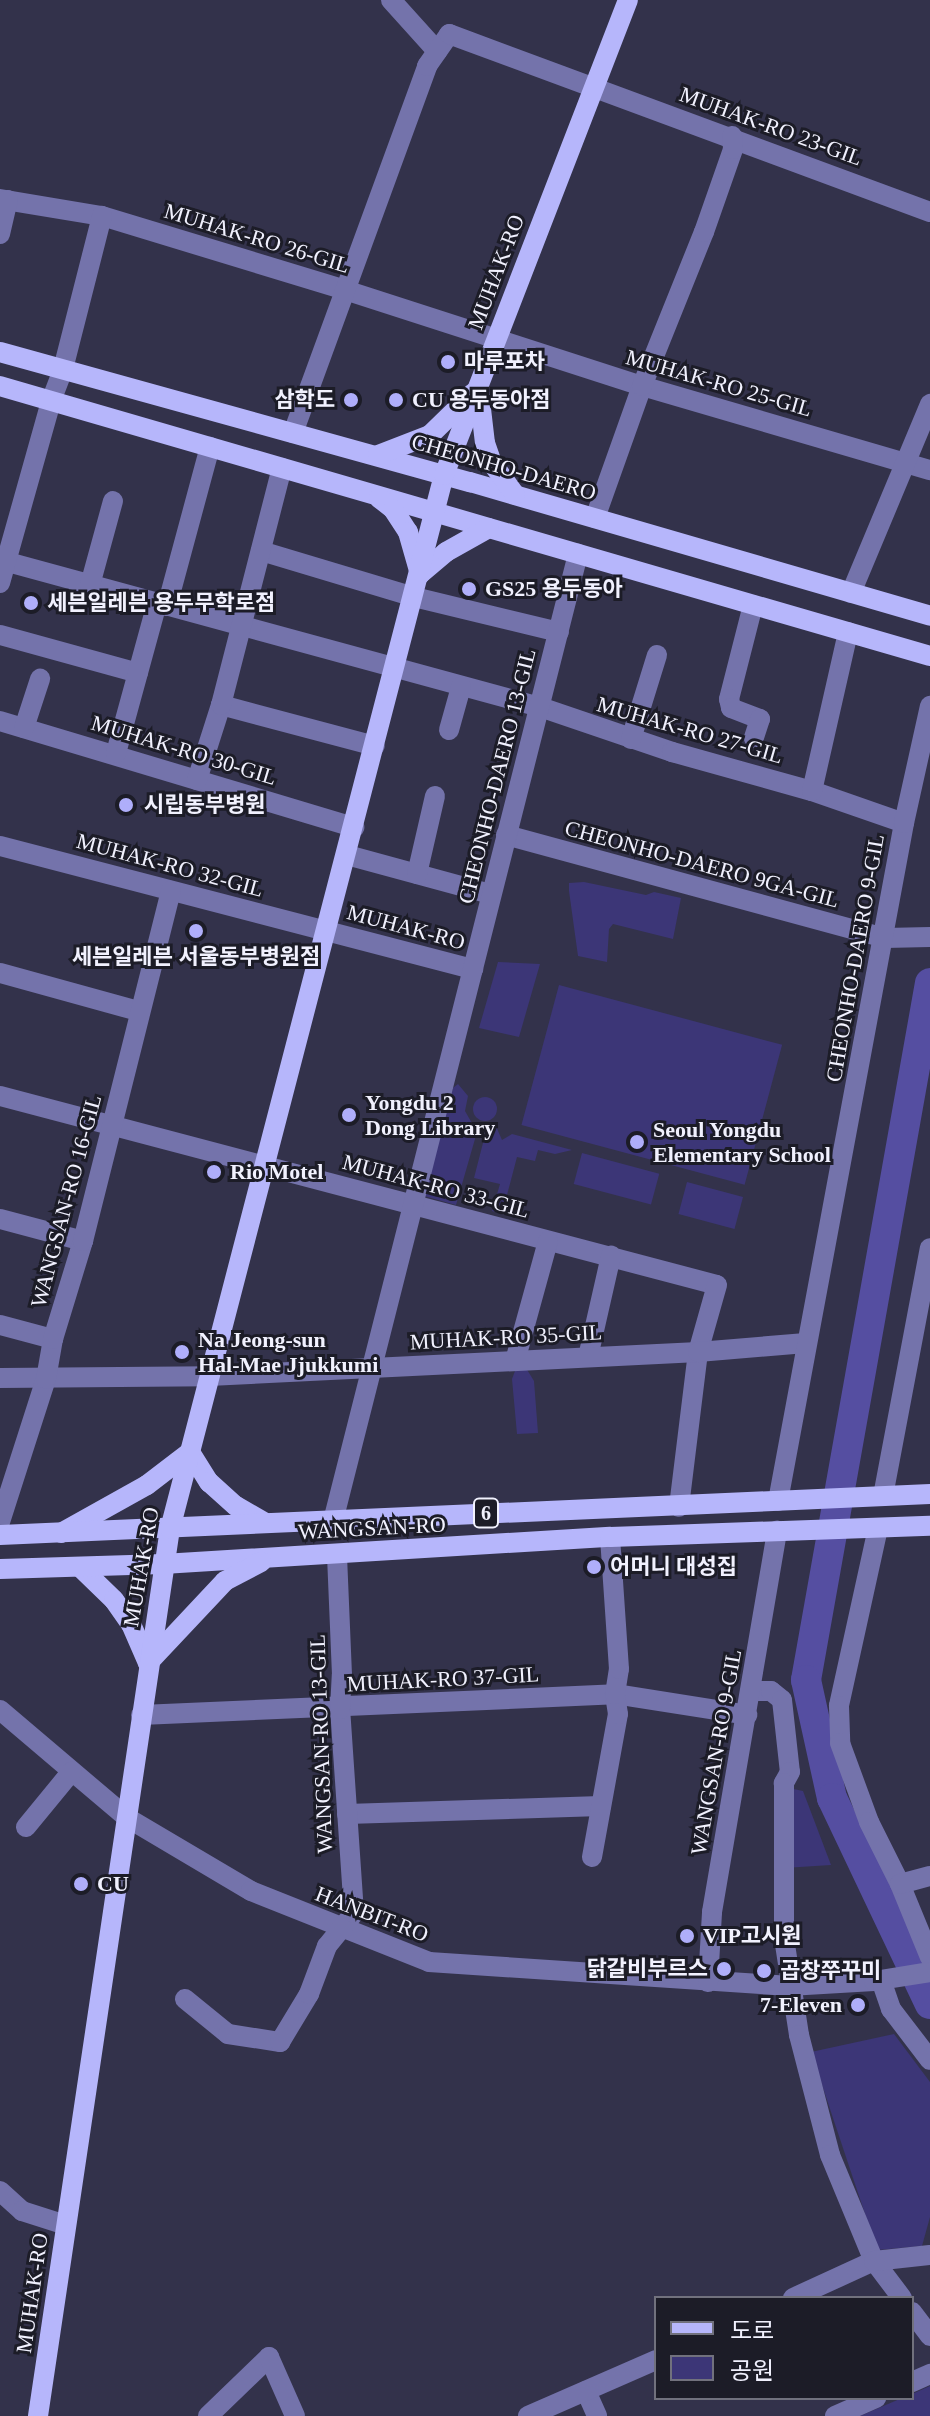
<!DOCTYPE html>
<meta charset="utf-8">
<style>
body{margin:0}
#map{position:relative;width:930px;height:2416px;overflow:hidden;background:#33324b;font-family:"Times New Roman","Noto Sans KR",serif}
div>[style]{position:absolute}
[style*='--x']{left:calc(var(--x)*1px);top:calc(var(--y)*1px);width:calc(var(--w)*1px);rotate:calc(var(--a)*1deg)}
.green>*{inset:0;background:#3c3677;transform-origin:0 0}
.round{border-radius:50%}
.river>*{height:30px;margin:-15px;padding:0 15px;transform-origin:15px;border-radius:15px;background:#554ea1}
.minor>*{height:20px;margin:-10px;padding:0 10px;transform-origin:10px;border-radius:10px;background:#7473ab}
.major>*{height:20px;margin:-10px;padding:0 10px;transform-origin:10px;border-radius:10px;background:#b6b6fb}
.dots>*{width:22px;height:22px;translate:-50% -50%;box-sizing:border-box;border:4px solid #1c1c27;border-radius:50%}
span{translate:-50% -50%;white-space:nowrap;text-align:center;line-height:1.15;-webkit-text-stroke:6px #1c1c27;paint-order:stroke}
.shield-label span{padding:2px 6px;background:#1c1c27;border:2px solid;border-radius:6px;-webkit-text-stroke-width:0}
.shield-label{font-size:20px;color:#f1f1fe;font-weight:700}
.street-label{font-size:22px;color:#f1f1fe}
.poi-label{font-size:22px;color:#f1f1fe;font-weight:700}
.left{translate:0 -50%;text-align:left}
.right{translate:-100% -50%;text-align:right}
.legend{position:absolute;left:654px;top:2296px;width:260px;height:104px;box-sizing:border-box;background:#1c1c27;border:2px solid #71717d;margin:0;padding:10px 14px;list-style:none;font-size:24px;color:#f1f1fe}
.legend li{display:flex;align-items:center;gap:16px;height:40px}
.legend b{width:40px;border:2px solid #71717d}
</style>
<div id="map">
<div class="green">
<i style="clip-path:polygon(584px 882px,646px 895px,654px 892px,681px 898px,673px 939px,613px 924px,609px 929px,607px 962px,578px 956px,569px 891px,569px 883px)"></i>
<i style="clip-path:polygon(498px 962px,540px 964px,519px 1037px,479px 1028px)"></i>
<i style="left:559px;top:985px;width:231px;height:145px;rotate:15deg"></i>
<i style="clip-path:polygon(458px 1084px,468px 1096px,465px 1111px,477px 1132px,456px 1205px,424px 1196px,453px 1088px)"></i>
<i class="round" style="left:473px;top:1097px;width:24px;height:24px"></i>
<i style="clip-path:polygon(495px 1124px,502px 1140px,512px 1134px,572px 1150px,555px 1154px,538px 1150px,535px 1161px,517px 1157px,502px 1214px,492px 1211px,500px 1184px,474px 1178px,484px 1139px)"></i>
<i style="left:582px;top:1153px;width:80px;height:32px;rotate:15deg"></i>
<i style="left:687px;top:1182px;width:58px;height:33px;rotate:15deg"></i>
<i style="clip-path:polygon(526px 1368px,534px 1381px,538px 1433px,517px 1434px,512px 1379px,515px 1371px)"></i>
<i style="clip-path:polygon(784px 1787px,803px 1791px,831px 1865px,784px 1868px)"></i>
<i style="clip-path:polygon(894px 2034px,930px 2082px,930px 2217px,922px 2246px,877px 2250px,811px 2052px)"></i>
<i style="clip-path:polygon(930px 2386px,930px 2416px,860px 2416px,902px 2398px,912px 2398px,912px 2394px)"></i>
</div>
<div class="river">
<i style="--x:930;--y:983;--w:708;--a:100.09"></i>
<i style="--x:806;--y:1680;--w:121;--a:77.6"></i>
<i style="--x:832;--y:1798;--w:228;--a:64.6"></i>
</div>
<div class="minor">
<i style="--x:391;--y:0;--w:69;--a:48"></i>
<i style="--x:0;--y:199;--w:103;--a:9.5"></i>
<i style="--x:102;--y:216;--w:254;--a:16.9"></i>
<i style="--x:345;--y:290;--w:312;--a:17.9"></i>
<i style="--x:642;--y:386;--w:300;--a:16.3"></i>
<i style="--x:0;--y:234;--w:35;--a:-77"></i>
<i style="--x:293;--y:433;--w:391;--a:-69.9"></i>
<i style="--x:427;--y:66;--w:39;--a:-55"></i>
<i style="--x:449;--y:34;--w:513;--a:20.31"></i>
<i style="--x:595;--y:518;--w:140;--a:-70.4"></i>
<i style="--x:642;--y:386;--w:166;--a:-68.1"></i>
<i style="--x:704;--y:232;--w:88;--a:-70.7"></i>
<i style="--x:733;--y:149;--w:13;--a:-94"></i>
<i style="--x:261;--y:551;--w:160;--a:16.7"></i>
<i style="--x:414;--y:597;--w:149;--a:13.6"></i>
<i style="--x:0;--y:560;--w:560;--a:15.23"></i>
<i style="--x:540;--y:707;--w:139;--a:18.8"></i>
<i style="--x:672;--y:752;--w:145;--a:15.6"></i>
<i style="--x:812;--y:791;--w:97;--a:19.2"></i>
<i style="--x:0;--y:583;--w:189;--a:-74.3"></i>
<i style="--x:51;--y:401;--w:34;--a:-69"></i>
<i style="--x:63;--y:369;--w:158;--a:-75.7"></i>
<i style="--x:90;--y:585;--w:87;--a:-74.7"></i>
<i style="--x:851;--y:593;--w:205;--a:-67.3"></i>
<i style="--x:753;--y:605;--w:97;--a:104.3"></i>
<i style="--x:729;--y:699;--w:9;--a:77"></i>
<i style="--x:731;--y:708;--w:31;--a:21"></i>
<i style="--x:760;--y:719;--w:20;--a:108"></i>
<i style="--x:167;--y:606;--w:165;--a:-74.9"></i>
<i style="--x:0;--y:635;--w:143;--a:15.4"></i>
<i style="--x:221;--y:705;--w:159;--a:14.9"></i>
<i style="--x:0;--y:721;--w:370;--a:16.7"></i>
<i style="--x:24;--y:728;--w:52;--a:-71.9"></i>
<i style="--x:449;--y:730;--w:45;--a:-74.4"></i>
<i style="--x:631;--y:739;--w:88;--a:-72.8"></i>
<i style="--x:116;--y:753;--w:156;--a:-74.7"></i>
<i style="--x:197;--y:780;--w:79;--a:-72.3"></i>
<i style="--x:221;--y:705;--w:245;--a:-75.6"></i>
<i style="--x:812;--y:791;--w:163;--a:-77.2"></i>
<i style="--x:506;--y:835;--w:393;--a:15.2"></i>
<i style="--x:885;--y:938;--w:45;--a:-1.3"></i>
<i style="--x:0;--y:846;--w:489;--a:14.6"></i>
<i style="--x:347;--y:855;--w:149;--a:15.2"></i>
<i style="--x:417;--y:874;--w:80;--a:-77"></i>
<i style="--x:0;--y:973;--w:143;--a:15.4"></i>
<i style="--x:0;--y:1096;--w:741;--a:14.77"></i>
<i style="--x:717;--y:1285;--w:70;--a:105.8"></i>
<i style="--x:698;--y:1352;--w:156;--a:97"></i>
<i style="--x:0;--y:1219;--w:86;--a:14.8"></i>
<i style="--x:0;--y:1325;--w:55;--a:14.8"></i>
<i style="--x:588;--y:1357;--w:104;--a:-77.2"></i>
<i style="--x:515;--y:1361;--w:124;--a:-74.6"></i>
<i style="--x:0;--y:1378;--w:209;--a:-0.5"></i>
<i style="--x:209;--y:1376;--w:490;--a:-2.8"></i>
<i style="--x:698;--y:1352;--w:108;--a:-4.8"></i>
<i style="--x:883;--y:1496;--w:252;--a:-79.3"></i>
<i style="--x:778;--y:1501;--w:690;--a:-79.47"></i>
<i style="--x:904;--y:823;--w:120;--a:-77.5"></i>
<i style="--x:333;--y:1521;--w:998;--a:-75.78"></i>
<i style="--x:0;--y:1522;--w:150;--a:-72.2"></i>
<i style="--x:46;--y:1379;--w:41;--a:-80.1"></i>
<i style="--x:53;--y:1339;--w:102;--a:-73"></i>
<i style="--x:83;--y:1241;--w:361;--a:-75.9"></i>
<i style="--x:878;--y:1528;--w:182;--a:102.4"></i>
<i style="--x:839;--y:1706;--w:37;--a:88"></i>
<i style="--x:840;--y:1743;--w:84;--a:69.8"></i>
<i style="--x:869;--y:1822;--w:69;--a:63.4"></i>
<i style="--x:900;--y:1884;--w:79;--a:67.7"></i>
<i style="--x:751;--y:1691;--w:20;--a:0"></i>
<i style="--x:771;--y:1691;--w:14;--a:39"></i>
<i style="--x:782;--y:1700;--w:72;--a:83.7"></i>
<i style="--x:790;--y:1772;--w:13;--a:119"></i>
<i style="--x:784;--y:1783;--w:155;--a:90"></i>
<i style="--x:784;--y:1938;--w:98;--a:81.2"></i>
<i style="--x:799;--y:2035;--w:124;--a:75.5"></i>
<i style="--x:830;--y:2155;--w:115;--a:67.5"></i>
<i style="--x:874;--y:2261;--w:46;--a:52.9"></i>
<i style="--x:0;--y:1710;--w:165;--a:40.3"></i>
<i style="--x:126;--y:1817;--w:145;--a:30.6"></i>
<i style="--x:251;--y:1891;--w:192;--a:21.7"></i>
<i style="--x:429;--y:1962;--w:361;--a:3.8"></i>
<i style="--x:789;--y:1986;--w:85;--a:-3.4"></i>
<i style="--x:874;--y:1981;--w:57;--a:-9.1"></i>
<i style="--x:141;--y:1715;--w:474;--a:-2.5"></i>
<i style="--x:615;--y:1694;--w:134;--a:9"></i>
<i style="--x:347;--y:1814;--w:254;--a:-1.8"></i>
<i style="--x:26;--y:1827;--w:72;--a:-50.6"></i>
<i style="--x:592;--y:1857;--w:145;--a:-79.7"></i>
<i style="--x:618;--y:1714;--w:20;--a:-99"></i>
<i style="--x:615;--y:1694;--w:25;--a:-81"></i>
<i style="--x:619;--y:1669;--w:132;--a:-93.9"></i>
<i style="--x:900;--y:1884;--w:31;--a:-15"></i>
<i style="--x:881;--y:1980;--w:31;--a:71"></i>
<i style="--x:891;--y:2009;--w:64;--a:52.6"></i>
<i style="--x:708;--y:1982;--w:70;--a:-86.7"></i>
<i style="--x:712;--y:1912;--w:387;--a:-80.3"></i>
<i style="--x:185;--y:1999;--w:55;--a:39.1"></i>
<i style="--x:228;--y:2034;--w:53;--a:8.7"></i>
<i style="--x:280;--y:2042;--w:56;--a:-58.9"></i>
<i style="--x:309;--y:1994;--w:51;--a:-69.4"></i>
<i style="--x:327;--y:1946;--w:43;--a:-50.7"></i>
<i style="--x:354;--y:1913;--w:204;--a:-93.9"></i>
<i style="--x:340;--y:1709;--w:34;--a:-87"></i>
<i style="--x:342;--y:1675;--w:121;--a:-92.4"></i>
<i style="--x:0;--y:2191;--w:30;--a:42"></i>
<i style="--x:22;--y:2211;--w:46;--a:17.7"></i>
<i style="--x:793;--y:2298;--w:89;--a:-24.6"></i>
<i style="--x:874;--y:2261;--w:56;--a:-6.1"></i>
<i style="--x:912;--y:2312;--w:30;--a:53"></i>
<i style="--x:912;--y:2382;--w:20;--a:-24"></i>
<i style="--x:586;--y:2391;--w:27;--a:66"></i>
<i style="--x:208;--y:2416;--w:85;--a:-44"></i>
<i style="--x:269;--y:2357;--w:64;--a:66.2"></i>
<i style="--x:528;--y:2416;--w:140;--a:-23.6"></i>
<i style="--x:835;--y:2416;--w:45;--a:-23.7"></i>
</div>
<div class="major">
<i style="--x:0;--y:352;--w:488;--a:15.5"></i>
<i style="--x:470;--y:482;--w:479;--a:16.2"></i>
<i style="--x:0;--y:386;--w:968;--a:16.19"></i>
<i style="--x:479;--y:392;--w:51;--a:83.3"></i>
<i style="--x:485;--y:443;--w:21;--a:71"></i>
<i style="--x:492;--y:463;--w:39;--a:54"></i>
<i style="--x:378;--y:455;--w:56;--a:-21"></i>
<i style="--x:430;--y:435;--w:60;--a:-44.3"></i>
<i style="--x:379;--y:498;--w:18;--a:38"></i>
<i style="--x:393;--y:509;--w:27;--a:57"></i>
<i style="--x:408;--y:532;--w:44;--a:74.1"></i>
<i style="--x:420;--y:574;--w:34;--a:-40"></i>
<i style="--x:446;--y:552;--w:49;--a:-29.2"></i>
<i style="--x:190;--y:1452;--w:36;--a:58"></i>
<i style="--x:209;--y:1482;--w:36;--a:42"></i>
<i style="--x:236;--y:1506;--w:34;--a:30"></i>
<i style="--x:61;--y:1533;--w:98;--a:-29.2"></i>
<i style="--x:147;--y:1485;--w:54;--a:-37.5"></i>
<i style="--x:0;--y:1535;--w:931;--a:-2.52"></i>
<i style="--x:80;--y:1567;--w:47;--a:44.1"></i>
<i style="--x:114;--y:1600;--w:29;--a:55"></i>
<i style="--x:131;--y:1624;--w:43;--a:66.4"></i>
<i style="--x:0;--y:1569;--w:163;--a:-1.8"></i>
<i style="--x:163;--y:1564;--w:448;--a:-3.5"></i>
<i style="--x:610;--y:1537;--w:320;--a:-2"></i>
<i style="--x:148;--y:1663;--w:112;--a:-46.8"></i>
<i style="--x:225;--y:1581;--w:41;--a:-27.8"></i>
<i style="--x:38;--y:2416;--w:897;--a:-81.54"></i>
<i style="--x:170;--y:1529;--w:1089;--a:-75.43"></i>
<i style="--x:444;--y:475;--w:509;--a:-68.83"></i>
</div>
<div class="dots">
<i style="left:448px;top:362px;background:#afaefa"></i>
<i style="left:351px;top:400px;background:#afaefa"></i>
<i style="left:396px;top:400px;background:#afaefa"></i>
<i style="left:469px;top:589px;background:#afaefa"></i>
<i style="left:31px;top:603px;background:#afaefa"></i>
<i style="left:126px;top:805px;background:#afaefa"></i>
<i style="left:196px;top:931px;background:#afaefa"></i>
<i style="left:349px;top:1115px;background:#afaefa"></i>
<i style="left:637px;top:1142px;background:#afaefa"></i>
<i style="left:214px;top:1172px;background:#afaefa"></i>
<i style="left:182px;top:1352px;background:#afaefa"></i>
<i style="left:594px;top:1567px;background:#afaefa"></i>
<i style="left:81px;top:1884px;background:#afaefa"></i>
<i style="left:687px;top:1936px;background:#afaefa"></i>
<i style="left:724px;top:1969px;background:#afaefa"></i>
<i style="left:764px;top:1971px;background:#afaefa"></i>
<i style="left:858px;top:2005px;background:#afaefa"></i>
</div>
<div class="shield-label">
<span style="left:486px;top:1513px">6</span>
</div>
<div class="street-label">
<span style="left:771px;top:126px;rotate:20deg">MUHAK-RO 23-GIL</span>
<span style="left:257px;top:238px;rotate:17deg">MUHAK-RO 26-GIL</span>
<span style="left:496px;top:272px;rotate:-69deg">MUHAK-RO</span>
<span style="left:719px;top:383px;rotate:16deg">MUHAK-RO 25-GIL</span>
<span style="left:504px;top:467px;rotate:16deg">CHEONHO-DAERO</span>
<span style="left:690px;top:730px;rotate:16deg">MUHAK-RO 27-GIL</span>
<span style="left:184px;top:750px;rotate:17deg">MUHAK-RO 30-GIL</span>
<span style="left:497px;top:776px;rotate:-76deg">CHEONHO-DAERO 13-GIL</span>
<span style="left:702px;top:864px;rotate:15deg">CHEONHO-DAERO 9GA-GIL</span>
<span style="left:170px;top:865px;rotate:15deg">MUHAK-RO 32-GIL</span>
<span style="left:406px;top:927px;rotate:15deg">MUHAK-RO</span>
<span style="left:855px;top:958px;rotate:-80deg">CHEONHO-DAERO 9-GIL</span>
<span style="left:436px;top:1186px;rotate:15deg">MUHAK-RO 33-GIL</span>
<span style="left:66px;top:1201px;rotate:-75deg">WANGSAN-RO 16-GIL</span>
<span style="left:506px;top:1337px;rotate:-3deg">MUHAK-RO 35-GIL</span>
<span style="left:372px;top:1528px;rotate:-3deg">WANGSAN-RO</span>
<span style="left:141px;top:1567px;rotate:-80deg">MUHAK-RO</span>
<span style="left:443px;top:1679px;rotate:-3deg">MUHAK-RO 37-GIL</span>
<span style="left:321px;top:1744px;rotate:-92deg">WANGSAN-RO 13-GIL</span>
<span style="left:716px;top:1752px;rotate:-80deg">WANGSAN-RO 9-GIL</span>
<span style="left:372px;top:1914px;rotate:21deg">HANBIT-RO</span>
<span style="left:32px;top:2293px;rotate:-82deg">MUHAK-RO</span>
</div>
<div class="poi-label">
<span class="left" style="left:464px;top:362px">마루포차</span>
<span class="right" style="left:335px;top:400px">삼학도</span>
<span class="left" style="left:412px;top:400px">CU 용두동아점</span>
<span class="left" style="left:485px;top:589px">GS25 용두동아</span>
<span class="left" style="left:47px;top:603px">세븐일레븐 용두무학로점</span>
<span class="left" style="left:144px;top:805px">시립동부병원</span>
<span style="left:196px;top:957px">세븐일레븐 서울동부병원점</span>
<span class="left" style="left:365px;top:1115px">Yongdu 2<br>Dong Library</span>
<span class="left" style="left:653px;top:1142px">Seoul Yongdu<br>Elementary School</span>
<span class="left" style="left:230px;top:1172px">Rio Motel</span>
<span class="left" style="left:198px;top:1352px">Na Jeong-sun<br>Hal-Mae Jjukkumi</span>
<span class="left" style="left:610px;top:1567px">어머니 대성집</span>
<span class="left" style="left:97px;top:1884px">CU</span>
<span class="left" style="left:703px;top:1936px">VIP고시원</span>
<span class="right" style="left:708px;top:1969px">닭갈비부르스</span>
<span class="left" style="left:780px;top:1971px">곱창쭈꾸미</span>
<span class="right" style="left:842px;top:2005px">7-Eleven</span>
</div>
<ul class="legend">
<li><b style="height:10px;background:#b6b6fb"></b>도로</li>
<li><b style="height:22px;background:#3c3677"></b>공원</li>
</ul>
</div>
